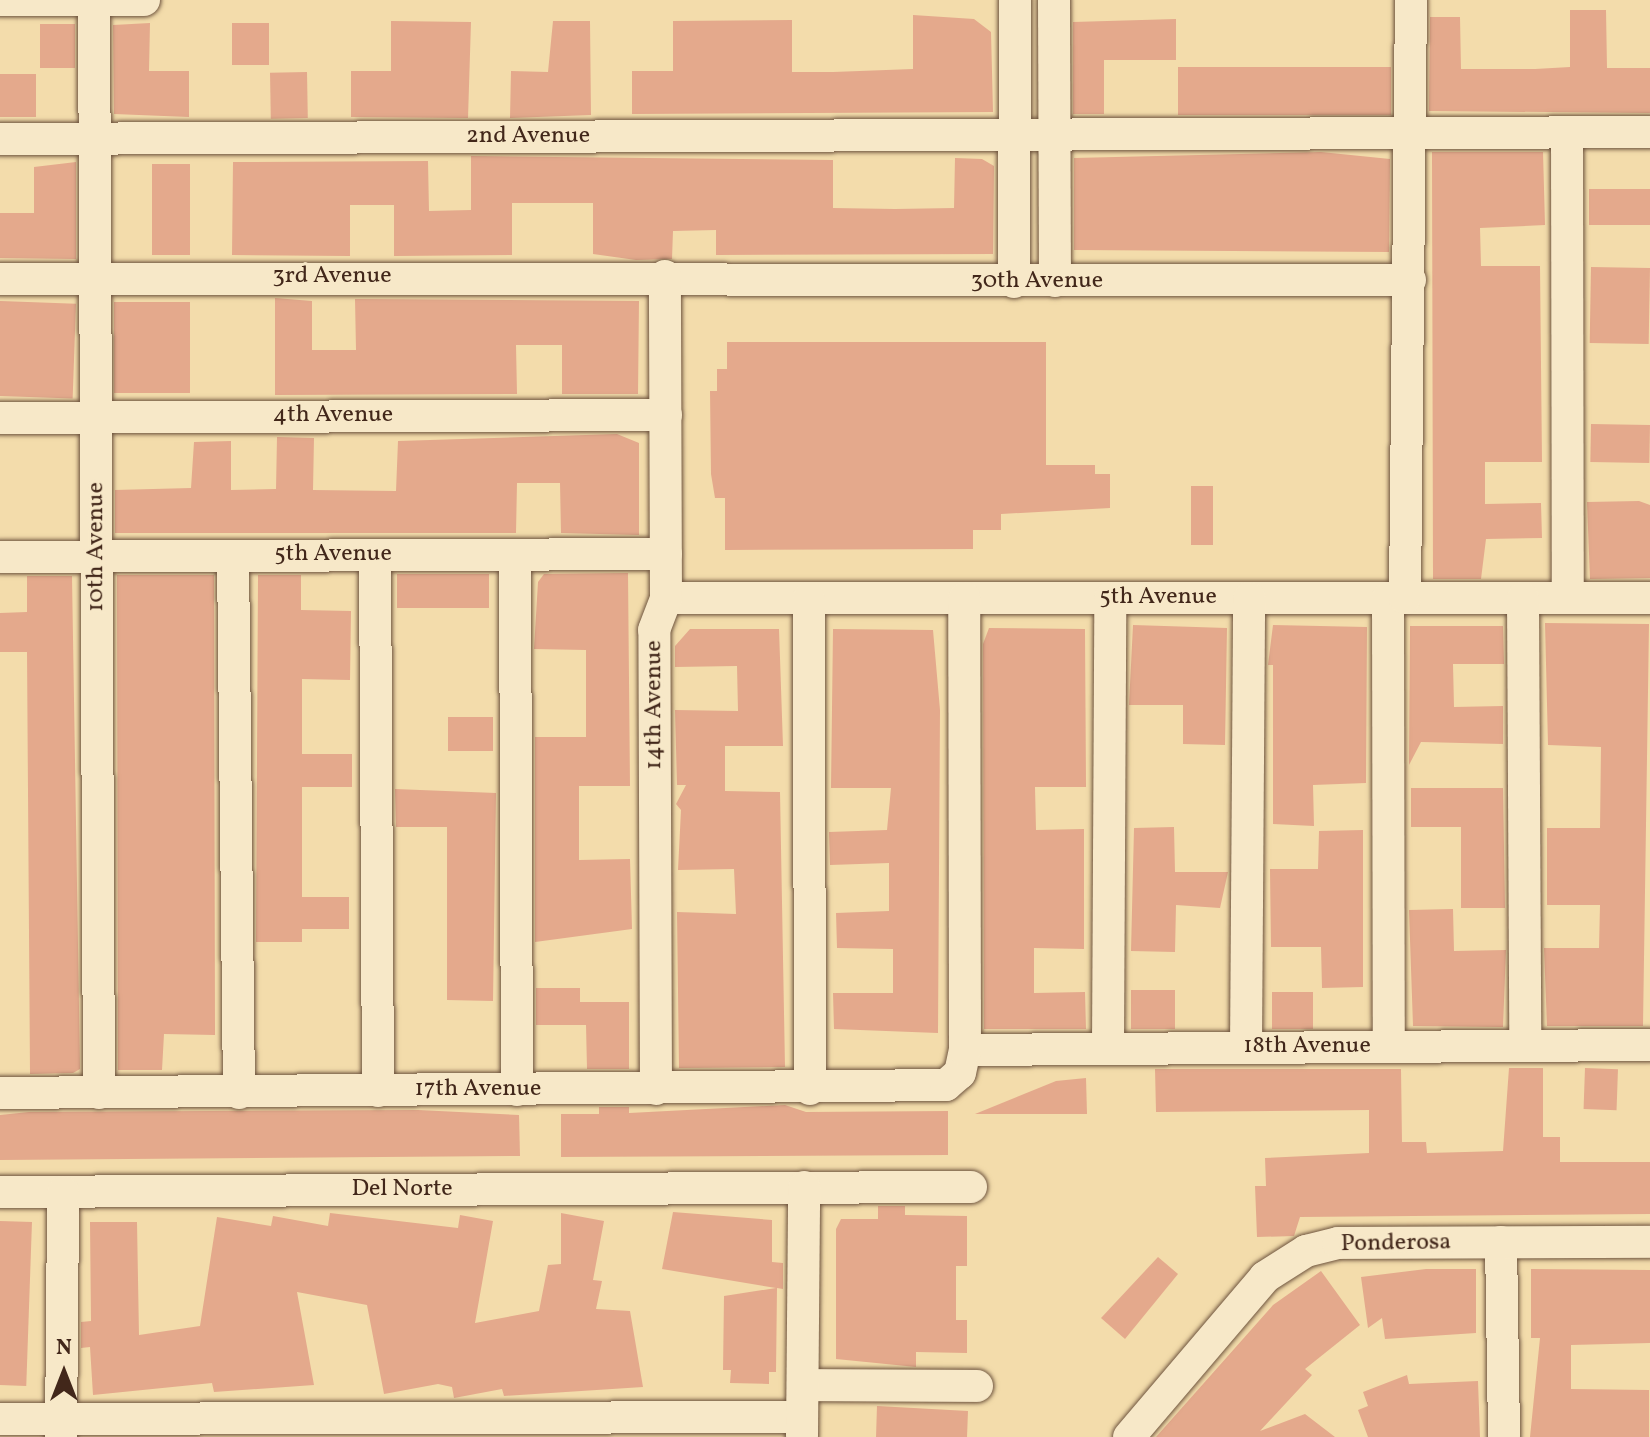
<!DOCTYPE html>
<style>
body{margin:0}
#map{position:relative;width:1650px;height:1437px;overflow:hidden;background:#f3dcab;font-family:Vollkorn,serif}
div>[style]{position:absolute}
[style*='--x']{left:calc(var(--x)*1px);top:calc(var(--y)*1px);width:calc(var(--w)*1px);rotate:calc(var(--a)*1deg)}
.building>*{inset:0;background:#e4a98c;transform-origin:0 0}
.roads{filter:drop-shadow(0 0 2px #6e543e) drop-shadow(0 0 2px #6e543e)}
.minor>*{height:32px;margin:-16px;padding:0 16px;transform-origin:16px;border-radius:16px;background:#f7e8c8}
span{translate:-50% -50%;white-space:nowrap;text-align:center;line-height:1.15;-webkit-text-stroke:6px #f7e8c8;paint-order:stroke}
.street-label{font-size:24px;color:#42271a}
.north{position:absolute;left:24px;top:1333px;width:80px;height:80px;-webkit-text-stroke:6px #f7e8c8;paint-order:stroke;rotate:0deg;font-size:22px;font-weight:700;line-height:32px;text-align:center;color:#42271a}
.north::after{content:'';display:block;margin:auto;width:28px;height:36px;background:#42271a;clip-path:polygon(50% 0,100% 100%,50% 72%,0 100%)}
</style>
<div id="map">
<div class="building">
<i style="clip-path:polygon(1570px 10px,1606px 10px,1607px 68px,1650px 68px,1650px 113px,1429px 111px,1430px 17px,1460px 17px,1461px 69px,1535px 69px,1570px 67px)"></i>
<i style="clip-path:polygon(913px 15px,974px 19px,991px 32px,993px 112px,632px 114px,632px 71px,673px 71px,673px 21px,792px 20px,792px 72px,833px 72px,913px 69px)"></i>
<i style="clip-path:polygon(1176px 19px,1176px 60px,1104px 60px,1104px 114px,1073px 114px,1073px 22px)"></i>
<i style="clip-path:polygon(391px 21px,471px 22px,468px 118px,351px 117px,351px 71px,391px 71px)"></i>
<i style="clip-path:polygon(553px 21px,590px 21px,591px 115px,510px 118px,511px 71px,548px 72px)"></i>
<i style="clip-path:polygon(150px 23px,149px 71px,189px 71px,189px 117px,114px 114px,113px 25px)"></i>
<i style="left:232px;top:23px;width:37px;height:42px"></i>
<i style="left:40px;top:24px;width:35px;height:44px"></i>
<i style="left:1178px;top:67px;width:213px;height:48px"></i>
<i style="left:307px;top:72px;width:46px;height:37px;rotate:89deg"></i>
<i style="left:0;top:74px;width:36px;height:43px"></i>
<i style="clip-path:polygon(1321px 152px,1390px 159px,1389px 252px,1074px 250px,1074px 158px)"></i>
<i style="clip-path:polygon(1432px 152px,1543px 152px,1545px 225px,1480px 228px,1481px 266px,1540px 266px,1542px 462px,1485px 462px,1485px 504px,1541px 503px,1542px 538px,1486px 539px,1481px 579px,1433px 579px)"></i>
<i style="clip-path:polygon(471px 156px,833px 160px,833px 208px,895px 209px,954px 208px,955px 158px,982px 159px,994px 166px,993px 254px,716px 255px,716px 230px,673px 231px,672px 259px,636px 260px,593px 254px,593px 203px,512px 203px,512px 255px,394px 256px,394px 205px,350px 205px,350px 256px,232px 255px,233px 162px,428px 161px,429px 211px,471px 210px)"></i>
<i style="clip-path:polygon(76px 162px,76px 259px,0 258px,0 213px,34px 213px,34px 167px)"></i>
<i style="left:190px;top:164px;width:91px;height:38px;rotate:90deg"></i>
<i style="left:1650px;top:189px;width:36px;height:61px;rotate:90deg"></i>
<i style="left:1591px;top:267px;width:59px;height:76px;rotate:1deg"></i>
<i style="clip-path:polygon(275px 298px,312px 301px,312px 350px,356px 350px,355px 299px,639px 301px,638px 394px,562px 394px,562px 345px,516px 345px,517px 394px,275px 395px)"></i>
<i style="left:0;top:301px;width:76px;height:95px;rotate:2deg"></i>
<i style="left:114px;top:302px;width:76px;height:91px"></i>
<i style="clip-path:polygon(727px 342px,1046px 342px,1046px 465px,1095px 465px,1095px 474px,1110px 474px,1110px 508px,1001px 514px,1001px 530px,973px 530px,973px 549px,725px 550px,725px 498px,715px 498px,711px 474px,710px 391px,717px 391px,717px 369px,727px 369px)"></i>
<i style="left:1591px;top:424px;width:59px;height:38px;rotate:1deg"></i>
<i style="clip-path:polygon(617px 434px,639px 443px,639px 535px,561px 533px,560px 483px,517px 483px,516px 533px,115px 533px,115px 490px,191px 488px,194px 442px,231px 441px,231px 490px,276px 489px,277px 437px,314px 438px,313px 490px,396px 491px,398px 441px)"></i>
<i style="left:1191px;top:486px;width:22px;height:59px"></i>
<i style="clip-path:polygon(1639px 501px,1650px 505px,1650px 578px,1590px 579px,1587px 502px)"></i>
<i style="clip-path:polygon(628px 573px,630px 786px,579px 786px,579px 860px,630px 859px,632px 929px,535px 942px,535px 737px,586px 737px,586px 650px,534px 649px,538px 582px,544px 574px)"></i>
<i style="left:397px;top:574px;width:92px;height:34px"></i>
<i style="clip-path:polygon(117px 575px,214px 575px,215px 1035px,164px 1034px,162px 1070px,118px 1070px)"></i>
<i style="clip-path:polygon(258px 575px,301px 575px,301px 610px,351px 611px,350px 680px,302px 679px,302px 754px,352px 754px,352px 787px,302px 787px,302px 897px,349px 897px,349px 929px,302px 929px,302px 942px,256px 942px)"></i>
<i style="clip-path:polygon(27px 576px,72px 576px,80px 1069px,73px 1073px,30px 1074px,27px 652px,0 652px,0 613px,27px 612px)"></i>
<i style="clip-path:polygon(1545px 623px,1649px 624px,1643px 1026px,1547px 1026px,1544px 948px,1599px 948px,1600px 905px,1547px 905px,1547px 828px,1600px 828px,1601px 747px,1548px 745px)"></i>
<i style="clip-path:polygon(1133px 625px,1227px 628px,1225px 745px,1183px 744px,1183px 705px,1129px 705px)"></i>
<i style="clip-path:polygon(1273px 625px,1367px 627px,1366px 783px,1313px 785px,1314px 826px,1273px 824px,1273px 665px,1268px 665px)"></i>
<i style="clip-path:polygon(1410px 626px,1503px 626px,1504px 664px,1453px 664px,1454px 707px,1503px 706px,1503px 744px,1421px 742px,1409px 765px)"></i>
<i style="clip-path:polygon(989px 628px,1085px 629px,1086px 787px,1035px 787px,1036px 830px,1084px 829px,1084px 949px,1034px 948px,1034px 993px,1085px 992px,1086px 1029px,984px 1029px,983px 644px)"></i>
<i style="clip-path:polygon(690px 629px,779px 629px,783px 746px,725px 746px,725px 791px,780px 792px,785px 1067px,679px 1068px,677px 912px,736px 914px,734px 869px,678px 870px,681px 810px,676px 804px,686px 785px,677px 785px,675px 710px,738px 711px,737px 666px,675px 667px,675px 646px)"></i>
<i style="clip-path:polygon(833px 629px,933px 630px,940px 710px,938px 1033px,834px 1029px,833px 993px,893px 993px,893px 949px,837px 948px,836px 913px,889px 911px,889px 863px,830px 865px,829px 832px,887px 830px,891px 788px,831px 788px)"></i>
<i style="left:448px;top:717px;width:45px;height:34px"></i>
<i style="clip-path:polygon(1411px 788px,1503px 788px,1505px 908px,1461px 908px,1461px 827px,1411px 827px)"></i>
<i style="clip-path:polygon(395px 789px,496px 793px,493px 1001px,447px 1000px,447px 827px,396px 827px)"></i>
<i style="clip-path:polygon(1174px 827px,1175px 872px,1228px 872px,1220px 908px,1176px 905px,1175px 952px,1131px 951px,1134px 828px)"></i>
<i style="clip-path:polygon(1363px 830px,1363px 987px,1322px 988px,1321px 947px,1271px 947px,1270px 869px,1318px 869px,1319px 831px)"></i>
<i style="clip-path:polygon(1453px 909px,1454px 951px,1506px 950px,1503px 1027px,1413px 1026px,1409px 910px)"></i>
<i style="clip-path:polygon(536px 988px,580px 988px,580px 1002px,629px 1002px,629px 1069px,587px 1069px,586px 1025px,536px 1025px)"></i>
<i style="left:1175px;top:990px;width:39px;height:44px;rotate:90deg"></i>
<i style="left:1272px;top:992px;width:41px;height:37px"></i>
<i style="clip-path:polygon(1509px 1068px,1543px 1068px,1543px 1137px,1560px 1137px,1560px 1162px,1650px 1162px,1650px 1214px,1300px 1217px,1294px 1236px,1257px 1237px,1255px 1186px,1266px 1186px,1265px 1158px,1369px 1153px,1369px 1110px,1156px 1112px,1155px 1069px,1401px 1069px,1402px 1142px,1426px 1142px,1427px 1153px,1503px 1151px)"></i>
<i style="left:1585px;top:1068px;width:33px;height:41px;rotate:2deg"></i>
<i style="clip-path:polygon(1086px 1078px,1087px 1114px,975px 1114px,1056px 1081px)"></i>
<i style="clip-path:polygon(785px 1105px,806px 1112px,948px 1111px,948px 1155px,561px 1157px,561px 1114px,599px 1114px,599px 1107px,629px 1107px,629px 1113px)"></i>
<i style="clip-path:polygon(418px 1110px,519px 1115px,520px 1156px,0 1160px,0 1115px,29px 1112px)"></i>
<i style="clip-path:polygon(878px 1206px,905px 1206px,905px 1215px,967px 1216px,967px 1266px,956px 1266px,956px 1320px,967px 1320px,967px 1353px,916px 1352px,916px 1367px,836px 1359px,836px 1229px,841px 1219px,878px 1219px)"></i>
<i style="clip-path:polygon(673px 1212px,772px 1220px,772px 1262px,783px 1263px,783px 1289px,777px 1288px,776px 1372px,769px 1372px,769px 1384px,730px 1383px,731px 1370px,723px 1370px,724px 1296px,776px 1288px,662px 1269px)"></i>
<i style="clip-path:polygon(330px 1213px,458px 1228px,460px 1215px,493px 1221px,475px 1323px,539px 1311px,548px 1265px,561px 1264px,561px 1213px,604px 1221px,593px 1280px,602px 1281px,596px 1309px,630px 1311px,643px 1387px,504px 1396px,502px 1389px,454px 1398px,452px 1387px,438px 1384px,384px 1394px,367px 1305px,297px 1292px,314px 1385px,214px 1392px,212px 1383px,93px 1395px,90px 1347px,81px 1348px,81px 1322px,91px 1321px,90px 1222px,137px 1222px,139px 1335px,200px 1326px,217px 1217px,271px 1226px,273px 1216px,328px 1226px)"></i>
<i style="left:0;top:1221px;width:32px;height:164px;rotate:2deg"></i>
<i style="clip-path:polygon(1158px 1257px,1178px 1274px,1125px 1339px,1101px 1318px)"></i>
<i style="clip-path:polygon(1426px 1269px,1476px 1269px,1476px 1333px,1385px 1339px,1382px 1318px,1368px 1328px,1361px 1277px)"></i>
<i style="clip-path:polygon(1531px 1269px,1650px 1270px,1650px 1343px,1571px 1345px,1571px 1389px,1649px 1390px,1649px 1437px,1530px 1437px,1540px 1338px,1531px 1338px)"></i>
<i style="clip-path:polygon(1321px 1271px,1360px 1325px,1305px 1369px,1312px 1375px,1260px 1431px,1305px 1414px,1335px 1437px,1156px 1437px,1273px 1305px)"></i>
<i style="clip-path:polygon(1407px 1375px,1409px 1384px,1478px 1381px,1480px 1437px,1368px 1437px,1358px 1410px,1368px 1406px,1363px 1392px)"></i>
<i style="clip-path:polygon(877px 1406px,968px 1411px,967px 1437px,876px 1437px)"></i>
</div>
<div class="roads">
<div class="minor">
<i style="--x:0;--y:0;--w:144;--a:0"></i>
<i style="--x:94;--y:0;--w:1093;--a:89.74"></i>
<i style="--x:1054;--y:0;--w:281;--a:89.8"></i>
<i style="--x:1567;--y:133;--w:465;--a:89.9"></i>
<i style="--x:0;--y:139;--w:1650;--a:-0.24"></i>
<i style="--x:0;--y:279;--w:1410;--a:0.04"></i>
<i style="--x:1014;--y:282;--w:282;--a:-89.8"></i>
<i style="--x:0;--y:418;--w:666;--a:-0.26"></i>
<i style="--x:375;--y:555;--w:536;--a:89.68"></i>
<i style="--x:515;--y:555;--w:535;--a:89.79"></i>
<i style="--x:233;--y:556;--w:537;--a:89.36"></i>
<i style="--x:0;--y:557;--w:666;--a:-0.26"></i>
<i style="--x:666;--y:598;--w:984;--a:0"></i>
<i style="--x:809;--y:598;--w:491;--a:89.9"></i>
<i style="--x:1388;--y:598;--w:448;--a:89.9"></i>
<i style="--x:1405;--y:598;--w:598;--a:-89.43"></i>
<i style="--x:1523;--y:598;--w:448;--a:89.7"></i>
<i style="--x:1246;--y:1047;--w:449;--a:-89.6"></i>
<i style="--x:1108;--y:1048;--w:450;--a:-89.7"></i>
<i style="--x:965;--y:1050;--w:685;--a:-0.42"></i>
<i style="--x:656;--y:1089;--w:459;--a:-90.2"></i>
<i style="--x:654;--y:630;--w:34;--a:-69"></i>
<i style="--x:666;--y:598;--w:322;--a:-90.2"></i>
<i style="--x:0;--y:1093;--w:946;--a:-0.48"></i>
<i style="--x:946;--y:1085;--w:18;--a:-41"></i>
<i style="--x:960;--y:1073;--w:24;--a:-78"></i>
<i style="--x:965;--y:1050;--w:452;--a:-90.1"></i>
<i style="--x:0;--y:1192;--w:971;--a:-0.3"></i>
<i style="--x:1501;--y:1242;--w:195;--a:89.1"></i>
<i style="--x:803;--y:1385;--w:174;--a:0.3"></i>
<i style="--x:0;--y:1419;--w:802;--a:-0.14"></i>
<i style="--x:802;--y:1436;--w:249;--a:-89.5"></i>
<i style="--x:61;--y:1437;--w:245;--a:-89.5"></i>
<i style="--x:1129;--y:1437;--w:210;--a:-49.6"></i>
<i style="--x:1265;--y:1277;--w:49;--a:-32.4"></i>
<i style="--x:1306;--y:1251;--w:33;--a:-14"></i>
<i style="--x:1338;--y:1243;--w:312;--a:-0.2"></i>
</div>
</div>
<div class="street-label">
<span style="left:528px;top:137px">2nd Avenue</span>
<span style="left:332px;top:277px">3rd Avenue</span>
<span style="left:1037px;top:282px">30th Avenue</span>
<span style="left:333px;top:416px">4th Avenue</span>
<span style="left:97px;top:547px;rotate:-90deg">10th Avenue</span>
<span style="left:333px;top:555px">5th Avenue</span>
<span style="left:1158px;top:598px">5th Avenue</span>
<span style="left:655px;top:705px;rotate:-90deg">14th Avenue</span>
<span style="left:1307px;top:1047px">18th Avenue</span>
<span style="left:478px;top:1090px">17th Avenue</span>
<span style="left:402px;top:1190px">Del Norte</span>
<span style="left:1396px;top:1244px;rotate:-1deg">Ponderosa</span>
</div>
<div class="north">N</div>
</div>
